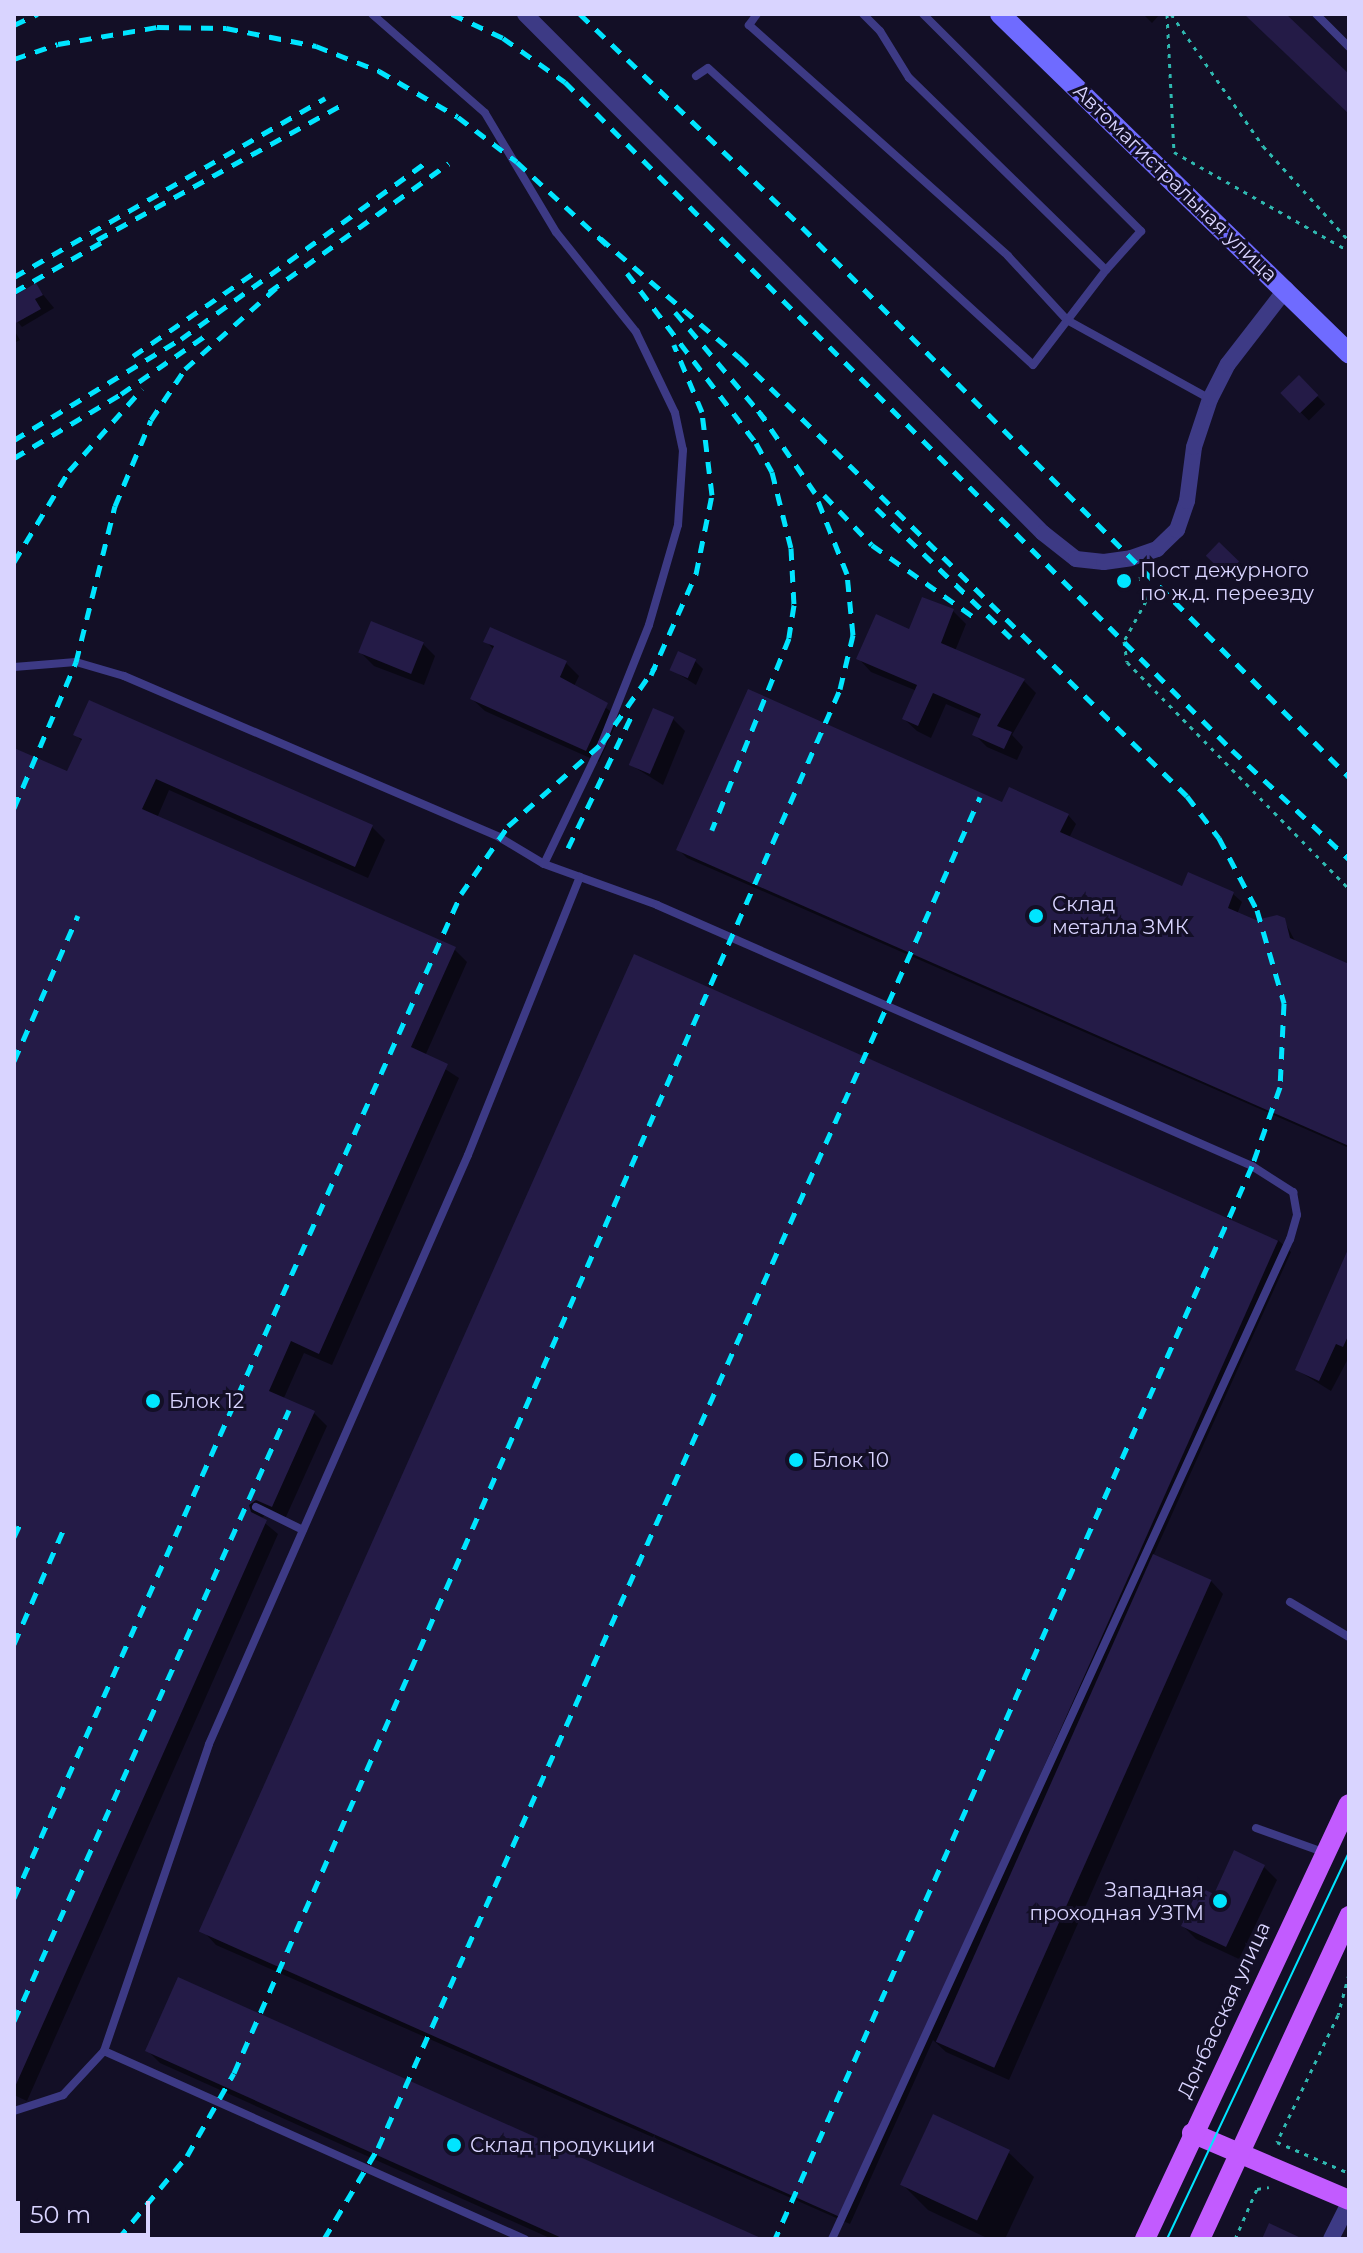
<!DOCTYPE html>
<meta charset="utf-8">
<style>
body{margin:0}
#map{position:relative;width:1363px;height:2253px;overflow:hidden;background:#130f26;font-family:Montserrat,sans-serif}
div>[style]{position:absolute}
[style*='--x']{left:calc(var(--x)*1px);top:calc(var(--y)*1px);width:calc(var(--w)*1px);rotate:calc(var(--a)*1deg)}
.shadow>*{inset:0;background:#0007;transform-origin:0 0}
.building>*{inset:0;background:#241b47;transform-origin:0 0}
.path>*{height:3px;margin-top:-1.5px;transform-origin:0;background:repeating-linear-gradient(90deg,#2fb8b0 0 4px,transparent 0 10px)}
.lane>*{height:8px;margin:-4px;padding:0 4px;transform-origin:4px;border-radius:4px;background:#3d3a85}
.street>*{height:16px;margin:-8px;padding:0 8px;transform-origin:8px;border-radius:8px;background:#3d3a85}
.secondary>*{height:20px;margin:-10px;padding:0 10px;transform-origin:10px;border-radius:10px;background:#6f6bff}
.primary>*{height:20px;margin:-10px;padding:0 10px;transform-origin:10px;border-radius:10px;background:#c25bff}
.tram>*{height:2px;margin:-1px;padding:0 1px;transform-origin:1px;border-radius:1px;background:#00e5ff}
.rail>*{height:5px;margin-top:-2.5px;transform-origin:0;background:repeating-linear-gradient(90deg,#00e5ff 0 12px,transparent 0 22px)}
.dots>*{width:22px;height:22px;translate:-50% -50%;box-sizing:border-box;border:4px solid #130f26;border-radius:50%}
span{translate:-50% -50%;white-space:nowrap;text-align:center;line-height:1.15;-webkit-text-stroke:6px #130f26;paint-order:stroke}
.street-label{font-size:20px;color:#d9d4ff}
.poi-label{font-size:20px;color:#d9d4ff}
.left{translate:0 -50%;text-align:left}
.right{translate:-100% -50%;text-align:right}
.frame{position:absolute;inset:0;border:16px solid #d9d4ff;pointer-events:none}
.scale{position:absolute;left:16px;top:2201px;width:134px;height:36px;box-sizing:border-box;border:4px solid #d9d4ff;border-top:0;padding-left:10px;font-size:24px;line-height:28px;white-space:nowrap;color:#d9d4ff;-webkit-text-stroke:6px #130f26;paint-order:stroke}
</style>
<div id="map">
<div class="shadow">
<i style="clip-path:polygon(1143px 14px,1160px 14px,1152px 23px)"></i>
<i style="clip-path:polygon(36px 286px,54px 308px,22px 327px,14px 318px,14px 299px)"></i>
<i style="clip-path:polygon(14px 330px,20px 340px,14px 343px)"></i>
<i style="left:1299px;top:378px;width:37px;height:23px;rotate:45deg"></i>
<i style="left:1219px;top:545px;width:36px;height:15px;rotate:44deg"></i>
<i style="clip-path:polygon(953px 611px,966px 624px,955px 651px,1024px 681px,1036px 693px,1012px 735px,1023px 747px,1017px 760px,987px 747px,974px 734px,981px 719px,946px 704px,931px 738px,917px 731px,904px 719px,917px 691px,871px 672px,859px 659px)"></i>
<i style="clip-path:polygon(486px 641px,566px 663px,579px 676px,574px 686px,619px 717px,599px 762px,485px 711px,472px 699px,494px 650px)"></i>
<i style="clip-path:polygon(422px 643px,435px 656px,424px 685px,374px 666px,361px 653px)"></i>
<i style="clip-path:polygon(694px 660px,703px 669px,696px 685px,672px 670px)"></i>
<i style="clip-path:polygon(673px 719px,685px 731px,663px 785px,631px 765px)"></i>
<i style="clip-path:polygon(76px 735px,372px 827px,385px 840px,368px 878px,169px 790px,157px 818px,454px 949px,467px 962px,425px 1056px,459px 1078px,332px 1365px,304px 1353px,283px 1400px,314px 1413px,327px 1426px,285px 1519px,270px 1512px,260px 1519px,278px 1534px,27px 2101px,14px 2095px,14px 750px,68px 774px,83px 742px)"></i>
<i style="clip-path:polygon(1003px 805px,1068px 815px,1076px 824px,1069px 838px,1183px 889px,1233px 894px,1242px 902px,1237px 914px,1256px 922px,1284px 920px,1296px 943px,1349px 966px,1349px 1148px,687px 858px,679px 850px)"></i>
<i style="clip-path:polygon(1278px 1240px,1291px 1252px,1153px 1556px,1211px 1581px,1223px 1594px,1009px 2080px,946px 2052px,933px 2040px,850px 2224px,216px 1945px,204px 1932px)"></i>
<i style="clip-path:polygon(1349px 1252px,1349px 1357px,1331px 1391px,1297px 1370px)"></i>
<i style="clip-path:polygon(1264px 1867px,1277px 1880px,1239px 1959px,1196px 1939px,1183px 1926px,1215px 1896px)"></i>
<i style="clip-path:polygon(148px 2051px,758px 2239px,552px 2239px,160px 2063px)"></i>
<i style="clip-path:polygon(1008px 2152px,1034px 2177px,1005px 2239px,989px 2239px,928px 2210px,902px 2184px)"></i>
</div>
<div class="building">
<i style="clip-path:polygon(1244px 14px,1286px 14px,1349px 74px,1349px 114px)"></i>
<i style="clip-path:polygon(36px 283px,43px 295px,35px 299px,41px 309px,14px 324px,14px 296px)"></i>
<i style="left:1299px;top:375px;width:28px;height:26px;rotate:46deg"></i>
<i style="left:1219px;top:542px;width:28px;height:19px;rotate:44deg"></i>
<i style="clip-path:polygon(922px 597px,954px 609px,941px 643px,1025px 679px,997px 726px,1012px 732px,1004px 749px,972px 735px,981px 714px,933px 693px,918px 726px,902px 719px,917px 685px,856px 659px,876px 614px,909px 629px)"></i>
<i style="left:371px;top:621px;width:57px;height:34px;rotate:22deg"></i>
<i style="clip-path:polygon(490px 627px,567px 661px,560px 677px,608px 703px,586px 751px,470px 699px,494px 646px,483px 642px)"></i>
<i style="left:678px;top:651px;width:20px;height:21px;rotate:24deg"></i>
<i style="clip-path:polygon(748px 689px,1002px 802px,1009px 787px,1069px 814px,1060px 832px,1182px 886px,1188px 872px,1234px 892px,1228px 908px,1256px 920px,1277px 915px,1285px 918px,1290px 938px,1349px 964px,1349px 1146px,676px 850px)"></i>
<i style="clip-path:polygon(89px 700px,373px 825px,355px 867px,156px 779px,142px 809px,456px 947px,411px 1047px,448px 1064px,319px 1354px,291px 1341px,269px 1391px,315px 1411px,272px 1507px,256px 1500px,249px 1505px,251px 1512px,267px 1520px,14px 2089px,14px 748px,67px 771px,82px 739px,73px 735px)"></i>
<i style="left:653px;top:708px;width:23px;height:62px;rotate:23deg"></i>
<i style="left:634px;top:954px;width:705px;height:1070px;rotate:24deg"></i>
<i style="clip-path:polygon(1349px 1247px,1349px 1334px,1343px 1347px,1336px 1344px,1319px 1381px,1295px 1370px)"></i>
<i style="left:1153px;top:1554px;width:64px;height:534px;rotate:24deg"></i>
<i style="clip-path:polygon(1234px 1850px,1265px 1865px,1226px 1947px,1181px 1926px,1199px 1887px,1214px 1894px)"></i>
<i style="clip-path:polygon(178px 1977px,763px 2239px,564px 2239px,145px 2051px)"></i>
<i style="left:933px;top:2114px;width:85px;height:78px;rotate:25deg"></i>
<i style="clip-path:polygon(1269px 2223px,1303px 2239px,1262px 2239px)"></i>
</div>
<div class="path">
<i style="--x:1167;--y:14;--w:138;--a:87.1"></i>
<i style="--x:1174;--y:152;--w:201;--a:29.5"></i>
<i style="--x:1171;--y:14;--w:161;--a:55.1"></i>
<i style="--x:1263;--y:146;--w:128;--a:47.8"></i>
<i style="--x:1140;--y:576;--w:26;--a:77"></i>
<i style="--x:1146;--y:601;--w:46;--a:118.8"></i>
<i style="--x:1124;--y:641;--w:21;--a:82"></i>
<i style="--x:1127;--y:662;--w:318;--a:45.6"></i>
<i style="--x:1349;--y:1974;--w:42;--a:105"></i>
<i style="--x:1338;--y:2015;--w:141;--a:115.7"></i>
<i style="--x:1277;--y:2142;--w:78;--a:23.3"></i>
<i style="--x:1235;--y:2239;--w:55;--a:-66.3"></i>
<i style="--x:1257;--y:2189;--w:12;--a:-9"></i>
</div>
<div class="lane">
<i style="--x:372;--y:14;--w:150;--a:41.2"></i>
<i style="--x:485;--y:113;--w:139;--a:59.2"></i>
<i style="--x:556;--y:232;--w:128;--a:51.3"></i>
<i style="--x:636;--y:332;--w:90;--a:64.3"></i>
<i style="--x:675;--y:413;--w:38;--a:78"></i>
<i style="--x:683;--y:450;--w:75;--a:93.8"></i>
<i style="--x:678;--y:525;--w:104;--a:106.2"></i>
<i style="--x:649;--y:625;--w:127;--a:111.7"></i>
<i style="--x:602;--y:743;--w:134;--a:115.6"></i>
<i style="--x:757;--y:14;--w:14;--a:126"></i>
<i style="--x:749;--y:25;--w:347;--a:41.7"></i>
<i style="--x:1008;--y:256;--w:87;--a:47.3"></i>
<i style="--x:1067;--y:320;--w:163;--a:28.9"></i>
<i style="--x:923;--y:14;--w:308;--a:44.9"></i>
<i style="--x:1141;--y:231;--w:52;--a:131.9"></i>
<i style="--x:1316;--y:14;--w:47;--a:45"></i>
<i style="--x:696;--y:76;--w:14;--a:-34"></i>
<i style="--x:708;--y:68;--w:440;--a:42.4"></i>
<i style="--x:1033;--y:365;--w:120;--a:-52.5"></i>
<i style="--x:1106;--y:270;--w:275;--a:-135.7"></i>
<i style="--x:909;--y:78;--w:55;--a:-121.7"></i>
<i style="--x:880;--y:31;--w:24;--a:-135"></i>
<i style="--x:14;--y:667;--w:62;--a:-4.6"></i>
<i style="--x:76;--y:662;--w:50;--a:16.3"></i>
<i style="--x:124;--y:676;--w:408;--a:23.2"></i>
<i style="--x:499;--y:837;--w:52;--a:31"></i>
<i style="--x:544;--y:864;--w:120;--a:19.9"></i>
<i style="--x:657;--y:905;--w:650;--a:23.68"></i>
<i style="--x:1252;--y:1166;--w:49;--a:32.4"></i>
<i style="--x:1293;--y:1192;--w:23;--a:80"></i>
<i style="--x:1297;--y:1215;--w:25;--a:106"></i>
<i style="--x:1290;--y:1239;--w:1100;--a:114.61"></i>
<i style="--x:256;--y:1507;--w:52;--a:26.1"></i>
<i style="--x:1290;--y:1602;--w:69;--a:30.7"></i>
<i style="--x:1256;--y:1828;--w:74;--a:19.7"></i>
<i style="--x:104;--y:2051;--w:461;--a:24.1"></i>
<i style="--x:14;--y:2111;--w:52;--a:-18.1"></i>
<i style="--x:63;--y:2095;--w:60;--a:-47"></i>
<i style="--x:104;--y:2051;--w:324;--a:-71.1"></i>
<i style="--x:209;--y:1744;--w:643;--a:-66.26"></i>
<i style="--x:468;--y:1155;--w:300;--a:-68.1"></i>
</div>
<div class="street">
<i style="--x:525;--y:14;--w:733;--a:45.06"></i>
<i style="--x:1043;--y:533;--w:42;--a:38.2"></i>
<i style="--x:1076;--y:559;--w:28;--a:6"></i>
<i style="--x:1104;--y:562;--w:27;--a:-8"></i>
<i style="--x:1131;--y:558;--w:28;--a:-19"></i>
<i style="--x:1157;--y:549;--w:28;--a:-44"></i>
<i style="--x:1177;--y:530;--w:31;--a:-71"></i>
<i style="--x:1187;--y:501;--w:54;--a:-82.6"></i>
<i style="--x:1194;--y:447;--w:51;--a:-71.6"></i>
<i style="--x:1210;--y:399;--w:39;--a:-63"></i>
<i style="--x:1228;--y:364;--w:95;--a:-52.3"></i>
<i style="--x:1331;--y:2239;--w:40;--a:-63.4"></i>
</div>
<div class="secondary">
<i style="--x:1000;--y:14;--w:487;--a:44.2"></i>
</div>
<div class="primary">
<i style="--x:1192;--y:2133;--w:171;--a:23.1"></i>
<i style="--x:1145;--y:2239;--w:480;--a:-64.9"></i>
<i style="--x:1200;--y:2239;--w:356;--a:-65.2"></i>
</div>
<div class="tram">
<i style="--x:1167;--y:2239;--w:428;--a:-64.8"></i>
</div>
<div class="rail">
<i style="--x:452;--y:14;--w:56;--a:25.2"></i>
<i style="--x:503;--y:38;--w:76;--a:35.4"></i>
<i style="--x:565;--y:82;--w:944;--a:45.04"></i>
<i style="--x:1232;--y:750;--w:160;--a:43"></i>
<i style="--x:580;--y:14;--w:308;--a:43.8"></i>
<i style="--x:802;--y:227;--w:776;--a:45.16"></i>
<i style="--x:14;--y:25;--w:26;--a:-25"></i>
<i style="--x:14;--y:59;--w:46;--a:-18.8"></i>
<i style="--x:58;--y:44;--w:100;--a:-9.7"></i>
<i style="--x:157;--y:27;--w:69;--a:0.8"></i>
<i style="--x:226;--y:28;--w:92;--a:11.3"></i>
<i style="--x:316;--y:46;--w:68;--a:21.6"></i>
<i style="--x:379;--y:71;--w:91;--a:30.2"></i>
<i style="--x:458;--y:117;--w:74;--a:37.3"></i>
<i style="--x:517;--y:162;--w:122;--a:42.7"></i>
<i style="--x:600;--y:238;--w:183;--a:40.6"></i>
<i style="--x:739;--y:357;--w:627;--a:44.42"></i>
<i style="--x:1187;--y:796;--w:53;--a:52.7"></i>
<i style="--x:1219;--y:838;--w:81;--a:62.2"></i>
<i style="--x:1257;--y:910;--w:97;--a:73.8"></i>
<i style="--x:1284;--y:1003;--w:84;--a:92.7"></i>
<i style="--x:1280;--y:1087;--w:84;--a:109.5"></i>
<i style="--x:1252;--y:1166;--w:1174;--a:113.97"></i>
<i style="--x:97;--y:240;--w:280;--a:-28.9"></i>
<i style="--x:627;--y:273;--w:213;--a:52.8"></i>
<i style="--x:756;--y:443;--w:33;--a:61"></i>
<i style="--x:772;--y:472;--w:78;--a:76"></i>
<i style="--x:791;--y:548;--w:57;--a:87"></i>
<i style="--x:794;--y:605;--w:33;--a:99"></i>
<i style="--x:789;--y:638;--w:207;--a:111.9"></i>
<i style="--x:14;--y:277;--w:359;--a:-29.9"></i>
<i style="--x:14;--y:292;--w:107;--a:-29.7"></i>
<i style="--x:269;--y:292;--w:221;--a:-35.6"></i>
<i style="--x:675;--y:312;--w:140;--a:49.9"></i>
<i style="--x:133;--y:356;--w:152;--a:-34.5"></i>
<i style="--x:14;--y:440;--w:195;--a:-31.2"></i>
<i style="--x:181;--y:339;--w:299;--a:-35.8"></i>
<i style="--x:14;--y:458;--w:125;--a:-30.9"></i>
<i style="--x:121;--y:394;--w:107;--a:-34.7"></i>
<i style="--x:824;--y:495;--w:69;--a:46.2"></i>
<i style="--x:872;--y:545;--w:126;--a:35.3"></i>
<i style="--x:876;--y:508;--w:187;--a:43.9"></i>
<i style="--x:14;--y:562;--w:106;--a:-58.9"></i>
<i style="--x:69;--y:471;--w:110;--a:-48.3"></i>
<i style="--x:651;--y:675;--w:111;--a:-66"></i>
<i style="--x:696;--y:574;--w:81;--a:-78.6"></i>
<i style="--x:712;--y:495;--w:84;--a:-96.9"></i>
<i style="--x:702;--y:412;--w:73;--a:-112.7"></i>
<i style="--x:14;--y:808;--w:159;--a:-67"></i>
<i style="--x:76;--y:662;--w:161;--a:-76"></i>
<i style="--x:115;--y:506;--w:93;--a:-67.3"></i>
<i style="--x:151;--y:420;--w:61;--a:-56.3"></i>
<i style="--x:185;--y:369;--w:125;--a:-41.7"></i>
<i style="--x:568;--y:848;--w:152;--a:-64.3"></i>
<i style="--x:14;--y:1061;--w:159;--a:-66.3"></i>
<i style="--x:14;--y:1537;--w:17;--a:-65"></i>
<i style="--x:14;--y:1644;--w:123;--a:-66.6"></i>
<i style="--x:14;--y:1898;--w:1099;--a:-66"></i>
<i style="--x:461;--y:894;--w:83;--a:-55.3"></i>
<i style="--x:508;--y:826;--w:125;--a:-41.4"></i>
<i style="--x:602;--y:743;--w:93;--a:-55.1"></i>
<i style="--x:14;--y:2021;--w:670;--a:-65.77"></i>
<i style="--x:118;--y:2239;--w:108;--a:-50.3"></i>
<i style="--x:187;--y:2156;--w:95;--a:-60.5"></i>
<i style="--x:234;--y:2073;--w:1511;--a:-66.35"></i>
<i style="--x:840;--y:689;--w:56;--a:-76.5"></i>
<i style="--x:853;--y:635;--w:61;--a:-95.6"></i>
<i style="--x:847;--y:574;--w:87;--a:-111.6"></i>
<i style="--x:815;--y:493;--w:101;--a:-124.5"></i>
<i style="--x:324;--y:2239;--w:106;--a:-59.3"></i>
<i style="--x:378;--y:2148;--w:1479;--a:-65.98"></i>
</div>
<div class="dots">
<i style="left:1124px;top:581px;background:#00e5ff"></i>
<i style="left:1036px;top:916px;background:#00e5ff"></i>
<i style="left:153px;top:1401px;background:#00e5ff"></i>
<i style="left:796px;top:1460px;background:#00e5ff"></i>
<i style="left:1220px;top:1901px;background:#00e5ff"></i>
<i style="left:454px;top:2145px;background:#00e5ff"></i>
</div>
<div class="street-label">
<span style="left:1175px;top:183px;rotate:44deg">Автомагистральная улица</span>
<span style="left:1224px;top:2010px;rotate:-65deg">Донбасская улица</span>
</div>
<div class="poi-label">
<span class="left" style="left:1140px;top:582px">Пост дежурного<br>по ж.д. переезду</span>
<span class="left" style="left:1052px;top:916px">Склад<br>металла ЗМК</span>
<span class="left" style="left:169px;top:1401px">Блок 12</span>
<span class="left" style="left:812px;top:1460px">Блок 10</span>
<span class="right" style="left:1204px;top:1902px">Западная<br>проходная УЗТМ</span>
<span class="left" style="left:470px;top:2145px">Склад продукции</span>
</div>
<div class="frame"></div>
<div class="scale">50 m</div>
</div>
